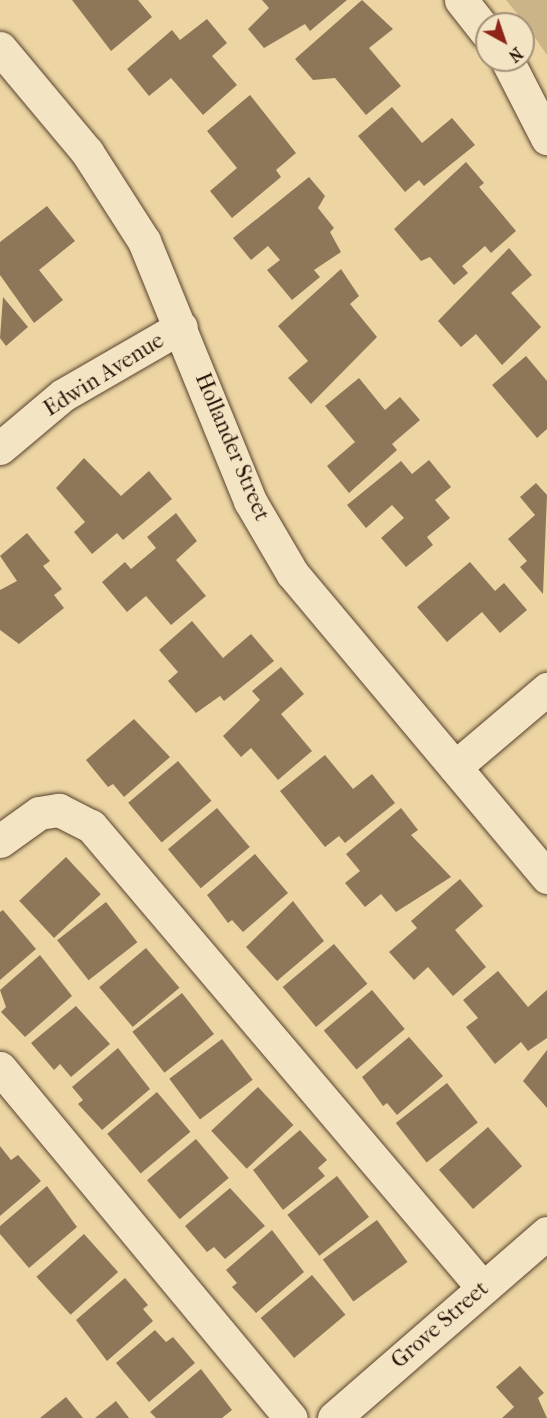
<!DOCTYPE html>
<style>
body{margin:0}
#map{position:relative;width:547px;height:1418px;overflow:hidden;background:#ecd5a3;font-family:"IM FELL French Canon",serif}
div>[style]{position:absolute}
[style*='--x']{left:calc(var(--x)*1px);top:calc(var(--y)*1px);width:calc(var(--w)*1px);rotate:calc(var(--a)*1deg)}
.green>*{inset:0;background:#cbb488}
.building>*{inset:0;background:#8e7758;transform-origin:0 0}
.roads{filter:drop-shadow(0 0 2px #5a422d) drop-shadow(0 0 2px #5a422d)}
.street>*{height:33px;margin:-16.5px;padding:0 16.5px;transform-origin:16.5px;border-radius:16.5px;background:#f3e4c3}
span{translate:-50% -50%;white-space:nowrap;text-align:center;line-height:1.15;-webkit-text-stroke:4.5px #f3e4c3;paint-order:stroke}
.street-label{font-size:22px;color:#291106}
.north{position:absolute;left:475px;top:12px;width:60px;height:60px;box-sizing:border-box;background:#f3e4c3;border:2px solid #a29077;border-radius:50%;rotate:140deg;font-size:16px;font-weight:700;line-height:24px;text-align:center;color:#291106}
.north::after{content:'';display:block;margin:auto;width:21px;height:27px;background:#8f2418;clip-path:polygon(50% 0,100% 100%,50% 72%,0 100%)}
</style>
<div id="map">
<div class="green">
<i style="clip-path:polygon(506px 0,547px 0,547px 55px,524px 22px)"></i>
</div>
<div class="building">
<i style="clip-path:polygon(72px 0,138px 0,152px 17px,111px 51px)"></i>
<i style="clip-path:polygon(262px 0,347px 0,310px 31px,305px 24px,264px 48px,248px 29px,269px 8px)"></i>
<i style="clip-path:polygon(362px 0,393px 29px,369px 48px,401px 86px,366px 115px,335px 78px,313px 80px,295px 59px)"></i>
<i style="clip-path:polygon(207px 19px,227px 43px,212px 56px,237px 85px,203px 115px,171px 78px,149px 96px,127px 69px,172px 30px,180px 40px)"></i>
<i style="clip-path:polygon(250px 95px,296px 153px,276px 170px,281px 177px,232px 218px,210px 191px,237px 168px,207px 131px)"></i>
<i style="clip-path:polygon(392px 107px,422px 143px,452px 118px,475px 145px,424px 186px,419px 180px,405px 192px,358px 136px)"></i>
<i style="clip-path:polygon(466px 162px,484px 183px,479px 187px,516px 231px,491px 253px,485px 246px,462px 266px,468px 273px,454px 285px,430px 257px,421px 261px,394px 229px)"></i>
<i style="clip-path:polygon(309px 177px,325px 196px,318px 208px,334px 228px,330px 232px,341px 252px,314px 270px,320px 277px,292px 300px,267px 270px,280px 260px,268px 246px,251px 260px,233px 238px)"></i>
<i style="clip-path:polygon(47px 206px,75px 241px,39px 270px,63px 300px,34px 323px,0 275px,0 242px)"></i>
<i style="clip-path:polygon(509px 248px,532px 275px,511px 293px,541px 327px,502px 365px,476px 334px,461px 347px,438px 321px)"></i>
<i style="clip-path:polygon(341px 269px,359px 296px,350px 304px,377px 337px,311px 404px,288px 378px,308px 361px,278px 326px)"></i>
<i style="clip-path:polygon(3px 297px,28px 327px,6px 346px,0 338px)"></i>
<i style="clip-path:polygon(526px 356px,547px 381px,547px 429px,537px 438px,492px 385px)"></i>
<i style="clip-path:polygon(359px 378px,385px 410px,400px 397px,420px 420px,392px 444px,397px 450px,349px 493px,327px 466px,355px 442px,325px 406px)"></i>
<i style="clip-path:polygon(84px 458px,121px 496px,149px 471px,172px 499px,123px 540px,117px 533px,92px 554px,74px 532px,85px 522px,56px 488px)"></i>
<i style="clip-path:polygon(429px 460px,451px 487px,435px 500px,450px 518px,427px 537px,433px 545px,406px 567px,381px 538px,404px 518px,392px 505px,366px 528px,347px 505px,401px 461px,412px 474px)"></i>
<i style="clip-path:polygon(536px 483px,547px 495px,543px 594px,520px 567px,527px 561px,508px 539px,535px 515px,520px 497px)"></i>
<i style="clip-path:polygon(176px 513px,197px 541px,176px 560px,206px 596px,171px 625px,146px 596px,127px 612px,102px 582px,125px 562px,131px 569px,156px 548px,147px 537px)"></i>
<i style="clip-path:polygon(27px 533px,50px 561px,43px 566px,62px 589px,54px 595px,64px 608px,19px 644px,0 630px,0 590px,17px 581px,0 556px)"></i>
<i style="clip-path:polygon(470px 562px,495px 591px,504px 583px,527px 610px,500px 633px,482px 612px,447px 642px,417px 607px)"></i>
<i style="clip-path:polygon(192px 621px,223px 658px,251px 634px,274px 661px,224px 701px,220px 696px,196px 713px,168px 681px,178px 672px,159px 650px)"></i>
<i style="clip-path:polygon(281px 667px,304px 694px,281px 714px,312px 751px,278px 780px,251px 748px,241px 757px,223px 736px,260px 700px,252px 691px)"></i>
<i style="clip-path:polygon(134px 719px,170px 757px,124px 797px,113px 784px,108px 787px,86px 760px)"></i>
<i style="clip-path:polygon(325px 755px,353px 789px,372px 774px,395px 803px,345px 843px,339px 836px,325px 847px,280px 791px)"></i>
<i style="left:178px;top:761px;width:52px;height:65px;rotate:50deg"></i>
<i style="left:217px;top:808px;width:51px;height:64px;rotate:50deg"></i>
<i style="clip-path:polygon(401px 808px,418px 830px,411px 835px,451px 877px,396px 912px,381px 894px,365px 907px,345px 883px,360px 871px,346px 854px)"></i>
<i style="clip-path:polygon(255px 854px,288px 893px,243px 932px,232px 920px,228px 923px,207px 895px)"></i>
<i style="left:66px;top:857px;width:51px;height:64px;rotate:47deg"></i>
<i style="clip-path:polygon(460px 879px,483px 906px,455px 930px,486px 967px,453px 996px,428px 967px,414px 980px,389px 952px,417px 928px,411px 921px)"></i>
<i style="clip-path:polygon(293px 901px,324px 941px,277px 981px,246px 947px)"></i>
<i style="left:106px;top:902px;width:51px;height:62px;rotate:52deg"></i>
<i style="clip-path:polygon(3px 910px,36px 949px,0 980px,0 912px)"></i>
<i style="left:334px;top:944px;width:52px;height:67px;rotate:50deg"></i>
<i style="left:146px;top:948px;width:52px;height:61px;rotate:50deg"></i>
<i style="clip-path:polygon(40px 955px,72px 996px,25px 1037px,1px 1012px,6px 1007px,0 990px)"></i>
<i style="clip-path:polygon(498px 971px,528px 1007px,547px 990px,547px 1038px,528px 1051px,521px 1042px,495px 1064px,466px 1027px,478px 1018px,463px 1000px)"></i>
<i style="left:372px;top:990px;width:51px;height:63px;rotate:50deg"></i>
<i style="left:182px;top:993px;width:52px;height:63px;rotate:52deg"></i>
<i style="clip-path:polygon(76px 1006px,110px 1044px,71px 1077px,60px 1064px,54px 1070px,31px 1043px)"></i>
<i style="clip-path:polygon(409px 1037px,443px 1076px,397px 1115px,387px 1103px,383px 1106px,362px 1077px)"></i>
<i style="left:222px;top:1039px;width:51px;height:66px;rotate:53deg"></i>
<i style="clip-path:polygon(118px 1048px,150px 1089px,102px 1130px,78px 1104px,83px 1100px,72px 1087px)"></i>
<i style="clip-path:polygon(547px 1050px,547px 1108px,523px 1081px)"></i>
<i style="left:447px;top:1083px;width:50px;height:65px;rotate:52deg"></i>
<i style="left:258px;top:1087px;width:52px;height:64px;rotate:47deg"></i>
<i style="left:157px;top:1092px;width:52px;height:65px;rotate:50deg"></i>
<i style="left:488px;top:1127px;width:52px;height:65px;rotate:49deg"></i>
<i style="clip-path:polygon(300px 1130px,327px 1160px,318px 1168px,325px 1176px,283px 1210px,253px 1170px)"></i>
<i style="left:196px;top:1139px;width:51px;height:64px;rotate:50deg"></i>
<i style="clip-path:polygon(0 1146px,11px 1160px,18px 1155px,41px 1181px,0 1216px)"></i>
<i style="left:337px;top:1176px;width:52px;height:63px;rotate:52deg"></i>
<i style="clip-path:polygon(47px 1186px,77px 1227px,29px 1268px,0 1234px,0 1226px)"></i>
<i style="clip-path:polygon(230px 1188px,265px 1226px,225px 1259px,214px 1247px,207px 1252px,185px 1226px)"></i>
<i style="left:377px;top:1220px;width:52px;height:67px;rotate:54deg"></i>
<i style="clip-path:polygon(272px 1230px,304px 1272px,256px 1313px,232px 1287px,237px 1283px,226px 1270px)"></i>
<i style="left:84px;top:1234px;width:51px;height:64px;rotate:48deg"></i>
<i style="left:312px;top:1275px;width:52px;height:67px;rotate:50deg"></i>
<i style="clip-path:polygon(125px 1278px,148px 1305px,143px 1309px,153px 1321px,107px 1361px,76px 1320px)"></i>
<i style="clip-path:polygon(155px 1330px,166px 1342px,173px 1337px,195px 1363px,149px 1402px,116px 1363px)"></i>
<i style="clip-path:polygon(520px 1366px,544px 1393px,538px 1398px,547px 1418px,502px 1418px,514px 1407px,496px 1387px)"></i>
<i style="clip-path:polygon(201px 1369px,232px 1410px,222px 1418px,156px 1418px,150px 1412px)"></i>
<i style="clip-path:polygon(66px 1397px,83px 1418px,40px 1418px)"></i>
<i style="clip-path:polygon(116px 1401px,129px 1418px,95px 1418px)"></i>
</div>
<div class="roads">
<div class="street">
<i style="--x:461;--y:0;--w:42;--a:51.8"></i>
<i style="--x:0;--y:48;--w:136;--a:50.1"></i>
<i style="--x:87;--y:152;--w:106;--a:57.4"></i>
<i style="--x:144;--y:241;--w:281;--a:67.8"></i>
<i style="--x:250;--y:501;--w:83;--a:59.7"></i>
<i style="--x:292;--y:573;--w:397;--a:50"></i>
<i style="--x:507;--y:60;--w:88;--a:62.9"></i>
<i style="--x:0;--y:448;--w:82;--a:-40.1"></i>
<i style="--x:63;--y:395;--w:136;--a:-30"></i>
<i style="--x:455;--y:767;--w:121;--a:-40.3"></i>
<i style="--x:0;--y:841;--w:48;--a:-35.7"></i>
<i style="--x:39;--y:813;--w:20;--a:-9"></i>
<i style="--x:59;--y:810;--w:36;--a:27"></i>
<i style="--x:91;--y:826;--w:606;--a:49.69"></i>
<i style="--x:0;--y:1068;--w:455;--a:50.3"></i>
<i style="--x:334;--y:1418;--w:282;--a:-41"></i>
</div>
</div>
<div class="street-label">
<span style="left:104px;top:375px;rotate:-32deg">Edwin Avenue</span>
<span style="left:232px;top:447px;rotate:67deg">Hollander Street</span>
<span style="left:440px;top:1325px;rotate:-41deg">Grove Street</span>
</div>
<div class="north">N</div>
</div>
